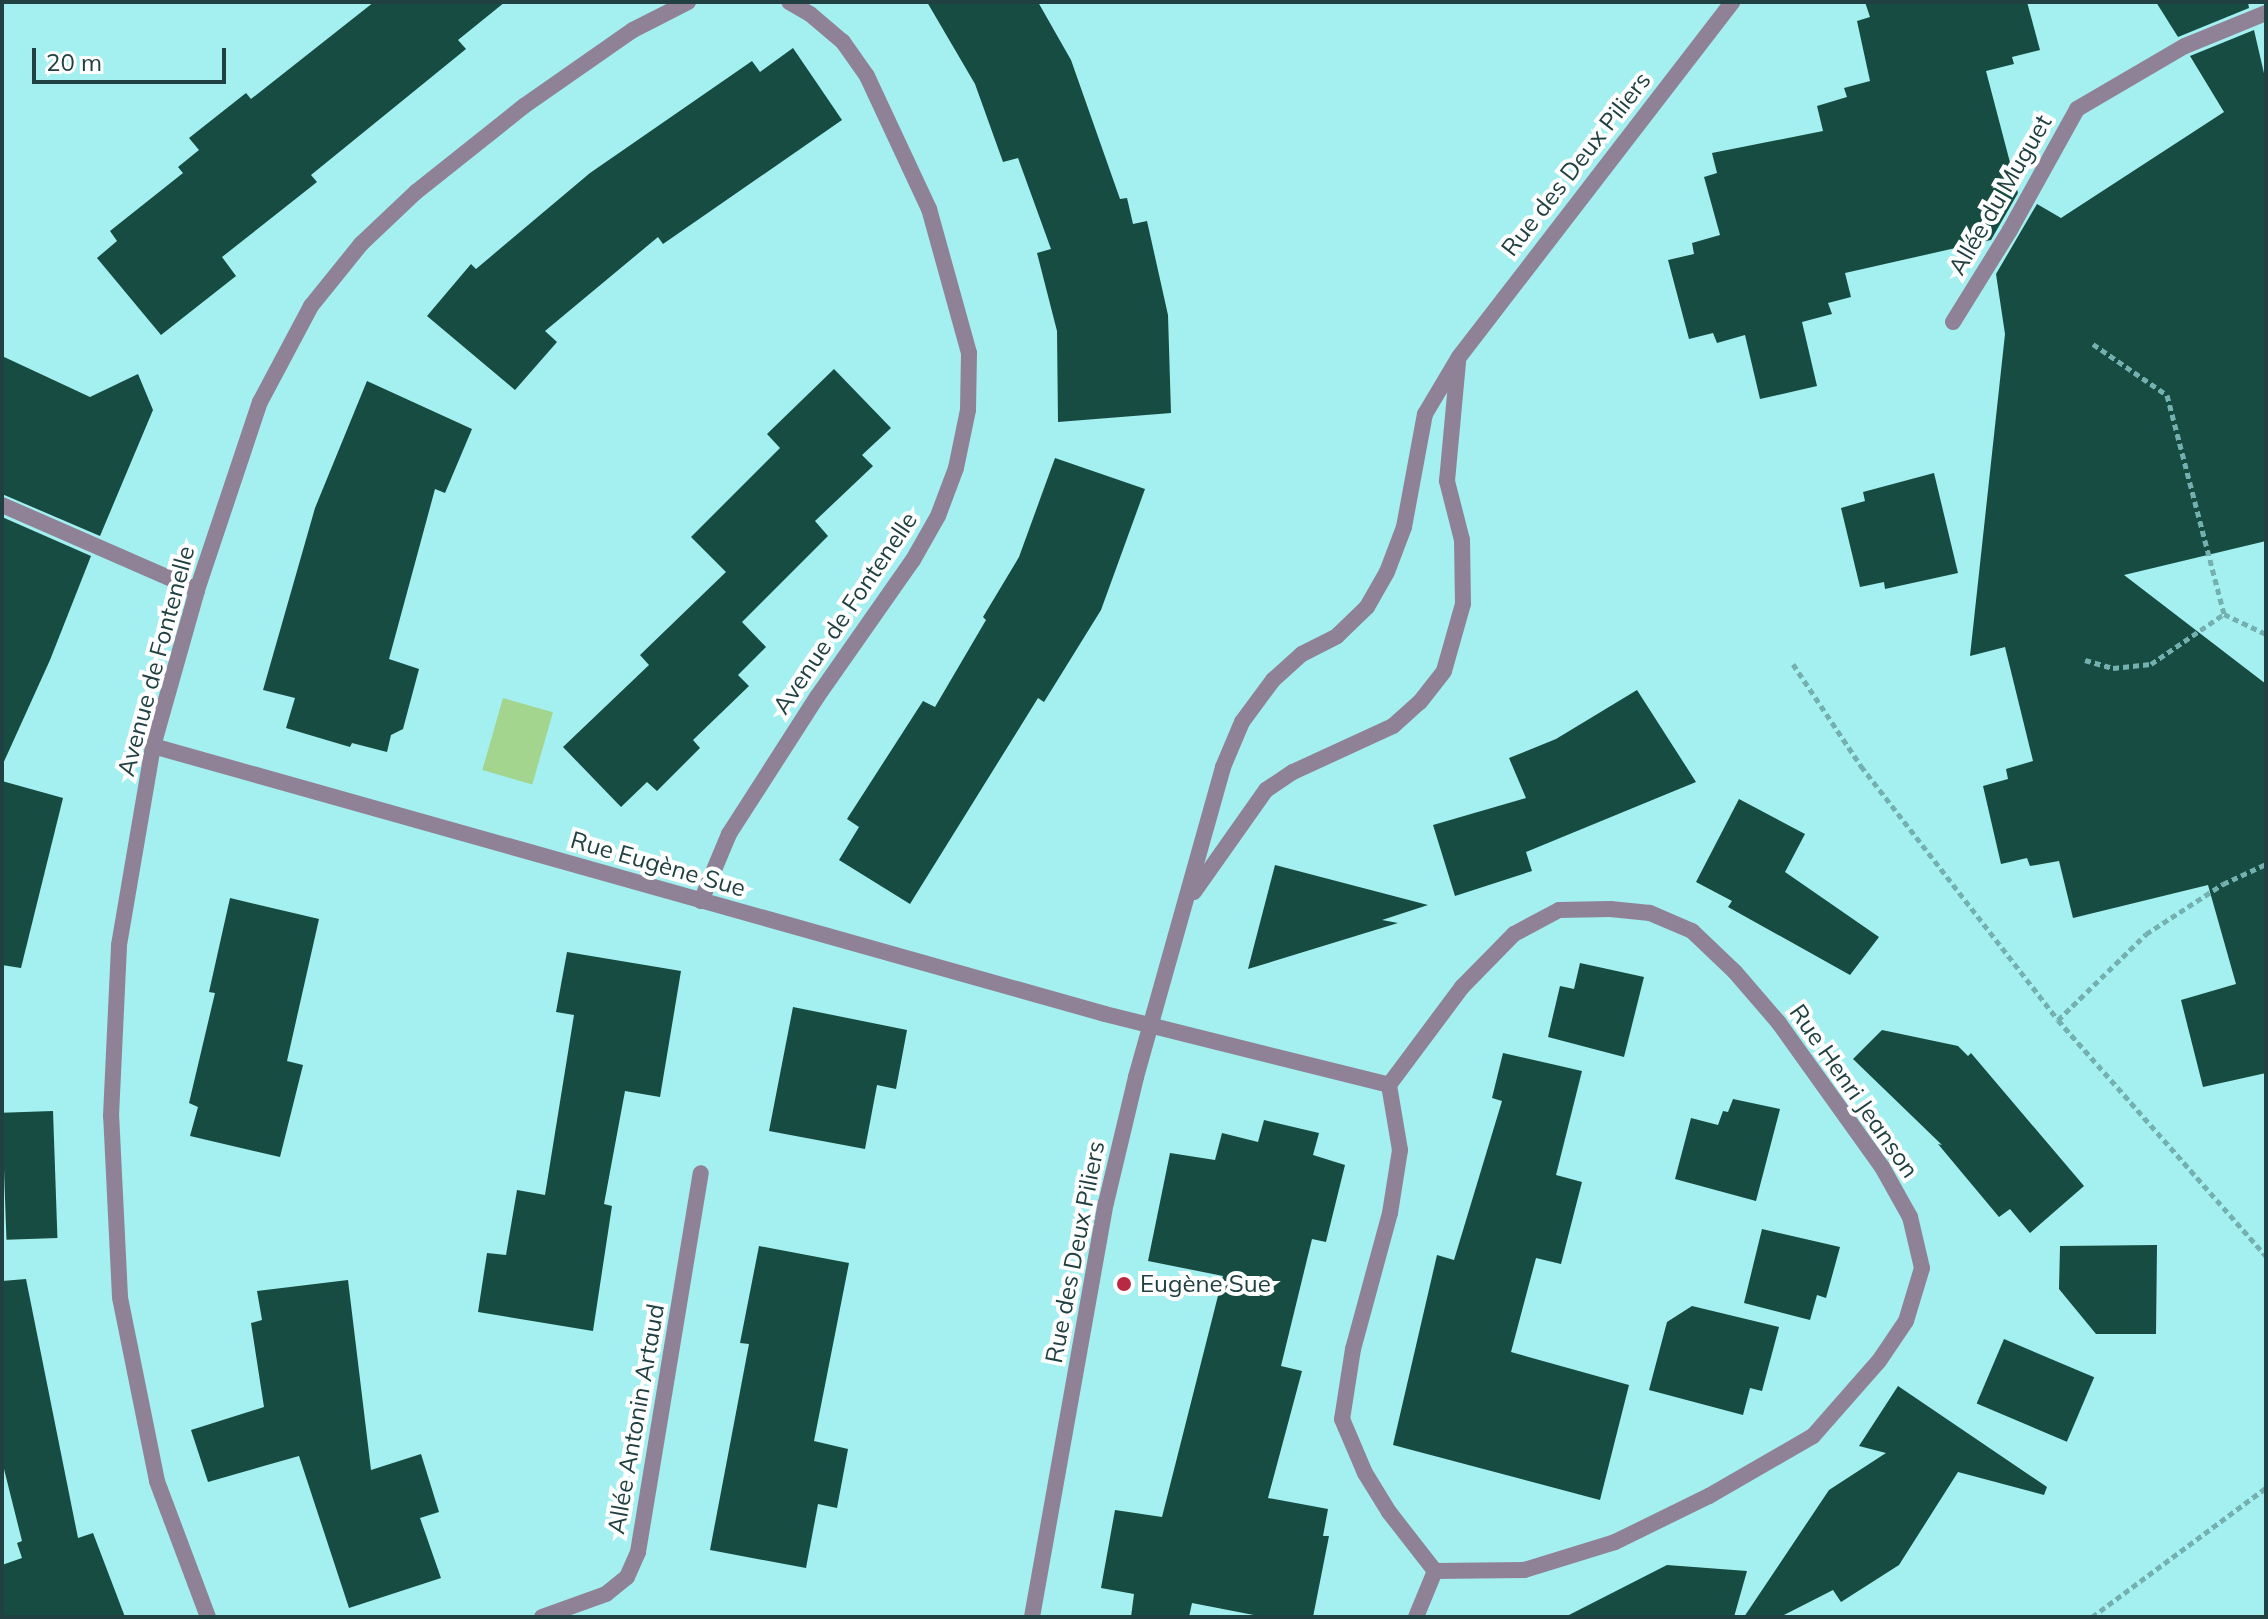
<!DOCTYPE html>
<meta charset="utf-8">
<style>
body{margin:0}
#map{position:relative;width:2268px;height:1619px;overflow:hidden;background:#a4eff0;font-family:Mulish,sans-serif}
div>[style]{position:absolute}
[style*='--x']{left:calc(var(--x)*1px);top:calc(var(--y)*1px);width:calc(var(--w)*1px);rotate:calc(var(--a)*1deg)}
.water>*{inset:0;background:#a4d58e;transform-origin:0 0}
.building>*{inset:0;background:#164c41;transform-origin:0 0}
.path>*{height:5px;margin-top:-2.5px;transform-origin:0;background:repeating-linear-gradient(90deg,#75b0b1 0 6px,transparent 0 10px)}
.lane>*{height:16px;margin:-8px;padding:0 8px;transform-origin:8px;border-radius:8px;background:#908296}
.street>*{height:16px;margin:-8px;padding:0 8px;transform-origin:8px;border-radius:8px;background:#908296}
.dots>*{width:22px;height:22px;translate:-50% -50%;box-sizing:border-box;border:4px solid #fff;border-radius:50%}
span{translate:-50% -50%;white-space:nowrap;text-align:center;line-height:1.15;-webkit-text-stroke:8px #fff;paint-order:stroke}
.street-label{font-size:24px;color:#214041}
.poi-label{font-size:24px;color:#214041}
.left{translate:0 -50%;text-align:left}
.frame{position:absolute;inset:0;border:4px solid #214041;pointer-events:none}
.scale{position:absolute;left:32px;top:48px;width:194px;height:36px;box-sizing:border-box;border:4px solid #214041;border-top:0;padding-left:10px;font-size:24px;line-height:28px;white-space:nowrap;color:#214041;-webkit-text-stroke:6px #fff;paint-order:stroke}
</style>
<div id="map">
<div class="water">
<i style="left:503px;top:698px;width:52px;height:75px;rotate:16deg"></i>
</div>
<div class="building">
<i style="clip-path:polygon(374px 2px,505px 2px,458px 40px,466px 49px,311px 175px,317px 182px,222px 257px,236px 276px,161px 335px,97px 258px,117px 241px,110px 231px,183px 173px,178px 167px,199px 150px,189px 138px,246px 93px,251px 99px)"></i>
<i style="clip-path:polygon(927px 2px,1038px 2px,1071px 60px,1120px 199px,1127px 198px,1133px 224px,1147px 221px,1168px 315px,1171px 413px,1058px 422px,1057px 331px,1037px 253px,1051px 249px,1018px 158px,1003px 162px,975px 84px)"></i>
<i style="clip-path:polygon(1865px 2px,2027px 2px,2040px 50px,2012px 57px,2014px 64px,1986px 71px,2018px 193px,1991px 240px,1845px 273px,1851px 297px,1828px 303px,1832px 314px,1802px 322px,1817px 386px,1760px 399px,1745px 335px,1717px 343px,1713px 333px,1689px 339px,1668px 260px,1694px 254px,1692px 243px,1720px 235px,1704px 177px,1717px 173px,1712px 153px,1823px 131px,1817px 106px,1847px 97px,1844px 88px,1870px 81px,1857px 21px,1870px 17px)"></i>
<i style="clip-path:polygon(2156px 2px,2248px 2px,2249px 8px,2178px 37px)"></i>
<i style="clip-path:polygon(2254px 30px,2266px 82px,2266px 541px,2124px 575px,2266px 684px,2266px 1073px,2203px 1087px,2181px 1000px,2236px 984px,2208px 885px,2073px 918px,2059px 861px,2030px 866px,2027px 858px,2001px 864px,1983px 786px,2008px 779px,2006px 769px,2033px 761px,2005px 647px,1970px 656px,2005px 334px,1996px 274px,2037px 204px,2061px 218px,2224px 112px,2190px 56px)"></i>
<i style="clip-path:polygon(793px 48px,842px 120px,663px 244px,658px 237px,545px 331px,557px 342px,515px 390px,427px 316px,471px 264px,476px 269px,590px 173px,752px 61px,760px 72px)"></i>
<i style="clip-path:polygon(2px 356px,90px 397px,138px 374px,153px 410px,100px 536px,2px 494px)"></i>
<i style="clip-path:polygon(834px 369px,891px 428px,862px 455px,873px 466px,815px 521px,828px 536px,742px 622px,766px 647px,738px 675px,749px 686px,693px 740px,700px 748px,657px 791px,647px 782px,621px 807px,563px 747px,649px 665px,640px 655px,726px 572px,691px 537px,780px 448px,767px 434px)"></i>
<i style="clip-path:polygon(367px 381px,472px 429px,445px 493px,435px 489px,389px 659px,419px 669px,403px 729px,391px 735px,387px 752px,352px 743px,350px 747px,286px 728px,295px 698px,263px 690px,315px 508px)"></i>
<i style="clip-path:polygon(1055px 458px,1145px 489px,1101px 610px,1044px 702px,1038px 698px,910px 904px,839px 860px,859px 827px,847px 819px,923px 701px,935px 707px,986px 620px,983px 617px,1019px 557px)"></i>
<i style="clip-path:polygon(1934px 473px,1958px 573px,1885px 589px,1884px 582px,1860px 587px,1841px 508px,1865px 501px,1863px 492px)"></i>
<i style="clip-path:polygon(2px 517px,91px 556px,50px 660px,2px 766px)"></i>
<i style="clip-path:polygon(1637px 690px,1696px 782px,1526px 852px,1532px 871px,1455px 896px,1433px 825px,1526px 798px,1509px 758px,1556px 739px)"></i>
<i style="clip-path:polygon(2px 781px,63px 798px,21px 968px,2px 965px)"></i>
<i style="clip-path:polygon(1739px 799px,1805px 834px,1785px 872px,1879px 937px,1850px 975px,1728px 907px,1732px 901px,1696px 882px)"></i>
<i style="clip-path:polygon(1275px 865px,1428px 905px,1382px 920px,1398px 923px,1248px 969px)"></i>
<i style="clip-path:polygon(230px 898px,319px 919px,287px 1061px,303px 1065px,280px 1157px,190px 1136px,198px 1107px,189px 1103px,215px 993px,209px 992px)"></i>
<i style="clip-path:polygon(567px 952px,681px 971px,660px 1097px,625px 1091px,604px 1204px,612px 1206px,593px 1331px,478px 1312px,487px 1253px,506px 1255px,517px 1190px,545px 1195px,574px 1015px,556px 1012px)"></i>
<i style="clip-path:polygon(1580px 963px,1644px 977px,1624px 1057px,1548px 1037px,1560px 986px,1574px 989px)"></i>
<i style="clip-path:polygon(793px 1007px,907px 1030px,896px 1089px,877px 1085px,865px 1149px,769px 1131px)"></i>
<i style="clip-path:polygon(1882px 1030px,1958px 1046px,1968px 1056px,1971px 1053px,2084px 1186px,2030px 1233px,2010px 1209px,1999px 1217px,1938px 1144px,1942px 1145px,1853px 1059px)"></i>
<i style="clip-path:polygon(1503px 1053px,1582px 1071px,1556px 1175px,1582px 1182px,1561px 1264px,1536px 1258px,1511px 1352px,1629px 1385px,1600px 1500px,1393px 1445px,1437px 1255px,1454px 1260px,1502px 1101px,1492px 1098px)"></i>
<i style="clip-path:polygon(1733px 1099px,1780px 1109px,1756px 1201px,1675px 1179px,1691px 1118px,1718px 1125px,1723px 1111px,1728px 1112px)"></i>
<i style="left:53px;top:1111px;width:127px;height:51px;rotate:88deg"></i>
<i style="clip-path:polygon(1264px 1120px,1319px 1133px,1313px 1155px,1345px 1165px,1326px 1242px,1312px 1239px,1281px 1366px,1302px 1371px,1268px 1498px,1328px 1509px,1323px 1536px,1329px 1536px,1313px 1617px,1264px 1617px,1192px 1603px,1189px 1617px,1131px 1617px,1134px 1594px,1101px 1588px,1115px 1510px,1162px 1517px,1223px 1276px,1148px 1261px,1170px 1153px,1215px 1160px,1222px 1133px,1258px 1142px)"></i>
<i style="clip-path:polygon(1762px 1229px,1840px 1247px,1826px 1298px,1817px 1295px,1810px 1320px,1744px 1303px)"></i>
<i style="clip-path:polygon(2157px 1245px,2156px 1334px,2096px 1334px,2059px 1289px,2060px 1246px)"></i>
<i style="clip-path:polygon(759px 1246px,849px 1263px,814px 1441px,848px 1449px,837px 1508px,818px 1504px,806px 1568px,710px 1550px,749px 1344px,740px 1343px)"></i>
<i style="clip-path:polygon(26px 1279px,78px 1538px,93px 1533px,125px 1617px,2px 1617px,2px 1565px,22px 1558px,17px 1543px,22px 1541px,2px 1461px,2px 1281px)"></i>
<i style="clip-path:polygon(348px 1280px,371px 1470px,421px 1454px,439px 1512px,420px 1518px,441px 1578px,349px 1608px,299px 1456px,208px 1482px,191px 1430px,264px 1407px,251px 1323px,262px 1320px,257px 1291px)"></i>
<i style="clip-path:polygon(1692px 1306px,1779px 1327px,1762px 1391px,1750px 1388px,1743px 1415px,1649px 1390px,1667px 1322px)"></i>
<i style="left:2004px;top:1339px;width:98px;height:70px;rotate:23deg"></i>
<i style="clip-path:polygon(1898px 1386px,2047px 1487px,2044px 1495px,1958px 1472px,1899px 1565px,1841px 1602px,1833px 1590px,1780px 1617px,1744px 1617px,1829px 1490px,1886px 1453px,1859px 1446px)"></i>
<i style="clip-path:polygon(1667px 1565px,1747px 1571px,1734px 1617px,1565px 1617px)"></i>
</div>
<div class="path">
<i style="--x:2093;--y:344;--w:90;--a:34.6"></i>
<i style="--x:2167;--y:395;--w:226;--a:75.4"></i>
<i style="--x:2085;--y:660;--w:29;--a:16"></i>
<i style="--x:2113;--y:668;--w:38;--a:-6"></i>
<i style="--x:2151;--y:664;--w:88;--a:-34.4"></i>
<i style="--x:2224;--y:614;--w:47;--a:25.5"></i>
<i style="--x:1793;--y:664;--w:123;--a:56.3"></i>
<i style="--x:1861;--y:766;--w:321;--a:52.2"></i>
<i style="--x:2058;--y:1020;--w:315;--a:48.6"></i>
<i style="--x:2058;--y:1020;--w:123;--a:-44.3"></i>
<i style="--x:2146;--y:934;--w:92;--a:-33"></i>
<i style="--x:2223;--y:884;--w:47;--a:-24.9"></i>
<i style="--x:2092;--y:1617;--w:217;--a:-36.6"></i>
</div>
<div class="lane">
<i style="--x:1953;--y:322;--w:108;--a:-58.2"></i>
<i style="--x:2010;--y:230;--w:138;--a:-61"></i>
<i style="--x:2077;--y:109;--w:125;--a:-30.3"></i>
<i style="--x:2185;--y:46;--w:87;--a:-22.2"></i>
</div>
<div class="street">
<i style="--x:2;--y:505;--w:213;--a:23.6"></i>
<i style="--x:153;--y:746;--w:989;--a:15.72"></i>
<i style="--x:1105;--y:1014;--w:293;--a:14"></i>
<i style="--x:1389;--y:1085;--w:66;--a:80.4"></i>
<i style="--x:1400;--y:1150;--w:64;--a:99"></i>
<i style="--x:1390;--y:1213;--w:141;--a:105.2"></i>
<i style="--x:1353;--y:1349;--w:71;--a:98.9"></i>
<i style="--x:1342;--y:1419;--w:59;--a:66.9"></i>
<i style="--x:1365;--y:1473;--w:46;--a:58.4"></i>
<i style="--x:1389;--y:1512;--w:75;--a:52.1"></i>
<i style="--x:1435;--y:1571;--w:89;--a:-0.6"></i>
<i style="--x:1524;--y:1570;--w:95;--a:-17.1"></i>
<i style="--x:1615;--y:1542;--w:105;--a:-26.1"></i>
<i style="--x:1709;--y:1496;--w:120;--a:-30"></i>
<i style="--x:1813;--y:1436;--w:100;--a:-48.7"></i>
<i style="--x:1879;--y:1361;--w:48;--a:-56"></i>
<i style="--x:1906;--y:1321;--w:55;--a:-73.2"></i>
<i style="--x:1922;--y:1268;--w:52;--a:-103.2"></i>
<i style="--x:1910;--y:1217;--w:57;--a:-119.2"></i>
<i style="--x:1882;--y:1167;--w:177;--a:-125.6"></i>
<i style="--x:1779;--y:1023;--w:67;--a:-130.8"></i>
<i style="--x:1735;--y:972;--w:59;--a:-136.4"></i>
<i style="--x:1692;--y:931;--w:46;--a:-156.8"></i>
<i style="--x:1650;--y:913;--w:40;--a:-174.3"></i>
<i style="--x:1610;--y:909;--w:51;--a:178.9"></i>
<i style="--x:1559;--y:910;--w:51;--a:151.9"></i>
<i style="--x:1514;--y:934;--w:74;--a:134.5"></i>
<i style="--x:1462;--y:987;--w:122;--a:126.7"></i>
<i style="--x:1194;--y:892;--w:125;--a:-54.8"></i>
<i style="--x:1266;--y:790;--w:32;--a:-34"></i>
<i style="--x:1293;--y:772;--w:110;--a:-24.7"></i>
<i style="--x:1393;--y:726;--w:36;--a:-42"></i>
<i style="--x:1420;--y:702;--w:39;--a:-52"></i>
<i style="--x:1444;--y:671;--w:70;--a:-74.2"></i>
<i style="--x:1463;--y:604;--w:64;--a:-90.9"></i>
<i style="--x:1462;--y:540;--w:61;--a:-104.3"></i>
<i style="--x:1447;--y:481;--w:120;--a:-84.7"></i>
<i style="--x:701;--y:901;--w:73;--a:-67.3"></i>
<i style="--x:729;--y:834;--w:163;--a:-57.3"></i>
<i style="--x:817;--y:697;--w:167;--a:-55"></i>
<i style="--x:913;--y:560;--w:51;--a:-60.4"></i>
<i style="--x:938;--y:516;--w:51;--a:-69.4"></i>
<i style="--x:956;--y:468;--w:59;--a:-78.3"></i>
<i style="--x:968;--y:410;--w:57;--a:-89"></i>
<i style="--x:969;--y:353;--w:149;--a:-105.5"></i>
<i style="--x:929;--y:209;--w:147;--a:-115"></i>
<i style="--x:867;--y:76;--w:42;--a:-125.2"></i>
<i style="--x:843;--y:42;--w:43;--a:-139.7"></i>
<i style="--x:810;--y:14;--w:24;--a:-150"></i>
<i style="--x:208;--y:1617;--w:145;--a:-110.6"></i>
<i style="--x:157;--y:1481;--w:188;--a:-101.4"></i>
<i style="--x:120;--y:1297;--w:181;--a:-92.8"></i>
<i style="--x:111;--y:1116;--w:171;--a:-87.3"></i>
<i style="--x:119;--y:945;--w:202;--a:-80.3"></i>
<i style="--x:153;--y:746;--w:162;--a:-74.2"></i>
<i style="--x:197;--y:590;--w:198;--a:-71.5"></i>
<i style="--x:260;--y:402;--w:109;--a:-62"></i>
<i style="--x:311;--y:306;--w:80;--a:-51.1"></i>
<i style="--x:361;--y:244;--w:76;--a:-43.4"></i>
<i style="--x:416;--y:192;--w:138;--a:-38.5"></i>
<i style="--x:524;--y:106;--w:133;--a:-34.9"></i>
<i style="--x:633;--y:30;--w:62;--a:-27"></i>
<i style="--x:542;--y:1617;--w:68;--a:-19.8"></i>
<i style="--x:606;--y:1594;--w:27;--a:-39"></i>
<i style="--x:627;--y:1577;--w:27;--a:-66"></i>
<i style="--x:638;--y:1552;--w:384;--a:-80.6"></i>
<i style="--x:1032;--y:1617;--w:421;--a:-79.9"></i>
<i style="--x:1106;--y:1203;--w:130;--a:-76.6"></i>
<i style="--x:1136;--y:1077;--w:322;--a:-74.3"></i>
<i style="--x:1223;--y:767;--w:49;--a:-67.1"></i>
<i style="--x:1242;--y:722;--w:52;--a:-53.6"></i>
<i style="--x:1273;--y:680;--w:39;--a:-42"></i>
<i style="--x:1302;--y:654;--w:39;--a:-27"></i>
<i style="--x:1337;--y:636;--w:42;--a:-44"></i>
<i style="--x:1367;--y:607;--w:40;--a:-60.3"></i>
<i style="--x:1387;--y:572;--w:48;--a:-69.3"></i>
<i style="--x:1404;--y:527;--w:115;--a:-79.5"></i>
<i style="--x:1425;--y:414;--w:66;--a:-59.2"></i>
<i style="--x:1459;--y:357;--w:448;--a:-52.4"></i>
<i style="--x:1416;--y:1617;--w:50;--a:-67.6"></i>
</div>
<div class="dots">
<i style="left:1124px;top:1284px;background:#ba2943"></i>
</div>
<div class="street-label">
<span style="left:1576px;top:164px;rotate:-52deg">Rue des Deux Piliers</span>
<span style="left:2000px;top:195px;rotate:-60deg">Allée du Muguet</span>
<span style="left:845px;top:613px;rotate:-56deg">Avenue de Fontenelle</span>
<span style="left:156px;top:661px;rotate:-75deg">Avenue de Fontenelle</span>
<span style="left:658px;top:864px;rotate:16deg">Rue Eugène Sue</span>
<span style="left:1854px;top:1091px;rotate:55deg">Rue Henri Jeanson</span>
<span style="left:1075px;top:1252px;rotate:-79deg">Rue des Deux Piliers</span>
<span style="left:636px;top:1419px;rotate:-80deg">Allée Antonin Artaud</span>
</div>
<div class="poi-label">
<span class="left" style="left:1140px;top:1284px">Eugène Sue</span>
</div>
<div class="frame"></div>
<div class="scale">20 m</div>
</div>
